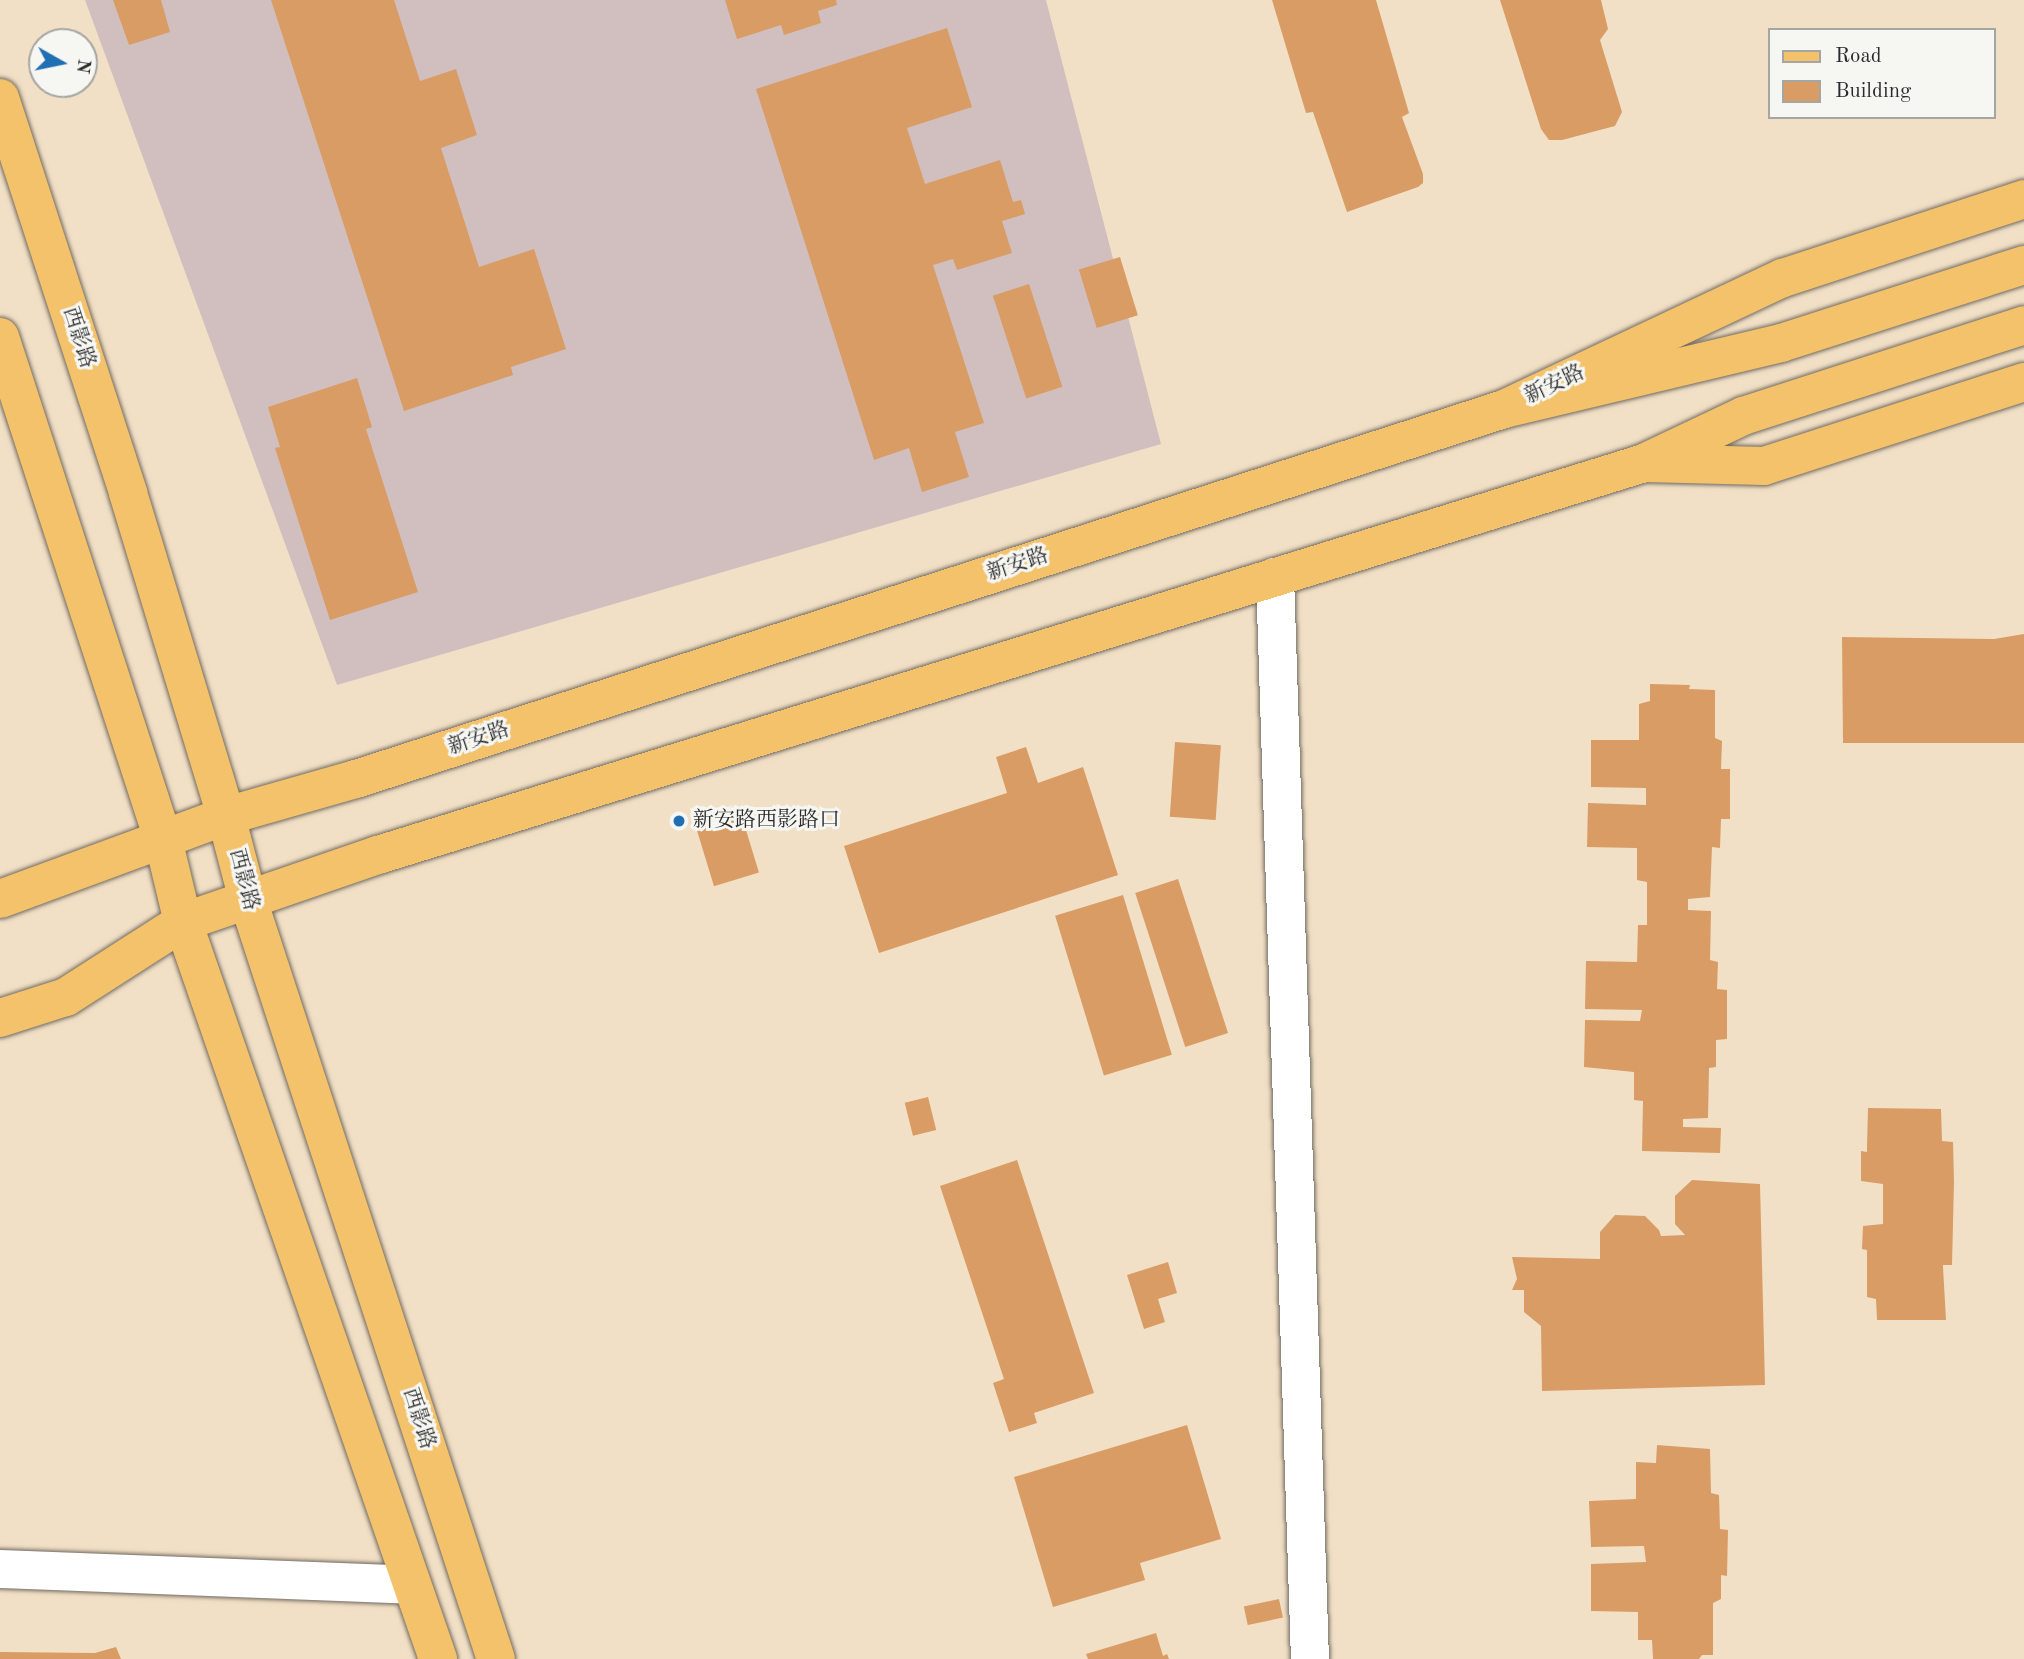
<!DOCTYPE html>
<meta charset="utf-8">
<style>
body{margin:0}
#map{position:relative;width:2024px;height:1659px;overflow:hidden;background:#f2e0c6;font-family:"Old Standard TT","Noto Serif SC",serif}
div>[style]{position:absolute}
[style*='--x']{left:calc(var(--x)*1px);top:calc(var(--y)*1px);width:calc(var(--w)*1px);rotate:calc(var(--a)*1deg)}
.industrial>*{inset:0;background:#d1bfbf}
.building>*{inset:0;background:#d89c64;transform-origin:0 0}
.roads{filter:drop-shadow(0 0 2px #716a61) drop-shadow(0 0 2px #716a61)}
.minor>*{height:38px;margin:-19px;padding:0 19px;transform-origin:19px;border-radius:19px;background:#fff}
.major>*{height:38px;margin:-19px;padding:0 19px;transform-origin:19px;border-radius:19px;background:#f3c26a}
.highway>*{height:38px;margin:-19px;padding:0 19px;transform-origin:19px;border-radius:19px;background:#f3c26a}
.dots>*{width:19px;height:19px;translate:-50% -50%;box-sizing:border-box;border:4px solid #f6f6f2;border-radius:50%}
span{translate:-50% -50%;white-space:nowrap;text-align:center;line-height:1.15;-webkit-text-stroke:6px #f6f6f2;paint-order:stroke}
.street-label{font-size:21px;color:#2b2b2b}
.poi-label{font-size:21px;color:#2b2b2b}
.left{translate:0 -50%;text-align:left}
.legend{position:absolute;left:1768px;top:28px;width:228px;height:91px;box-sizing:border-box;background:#f6f6f2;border:2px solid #a5a5a2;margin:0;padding:9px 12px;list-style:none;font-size:21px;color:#2b2b2b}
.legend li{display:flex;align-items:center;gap:14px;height:35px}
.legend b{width:35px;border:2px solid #a5a5a2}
.north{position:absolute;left:28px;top:28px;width:70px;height:70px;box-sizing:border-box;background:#f6f6f2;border:2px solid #a5a5a2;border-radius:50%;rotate:99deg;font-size:19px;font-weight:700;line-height:28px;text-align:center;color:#2b2b2b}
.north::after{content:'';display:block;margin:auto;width:24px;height:32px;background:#1f6fb2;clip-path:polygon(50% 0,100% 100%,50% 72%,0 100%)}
</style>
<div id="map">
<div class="industrial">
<i style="clip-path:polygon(85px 0,1046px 0,1161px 444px,337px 685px)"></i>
</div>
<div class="building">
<i style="clip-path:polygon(113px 0,161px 0,170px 32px,129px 45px)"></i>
<i style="clip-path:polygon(271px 0,394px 0,420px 81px,456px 69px,477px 135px,441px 148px,479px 267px,534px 249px,566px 349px,511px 367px,513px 375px,404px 411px)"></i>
<i style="clip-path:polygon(725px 0,836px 0,837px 5px,818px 11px,821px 23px,784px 35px,781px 25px,737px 39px)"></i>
<i style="clip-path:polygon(1272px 0,1376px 0,1409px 113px,1402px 117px,1423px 174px,1423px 183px,1418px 187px,1347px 212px,1313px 112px,1306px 113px)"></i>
<i style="clip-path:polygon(1500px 0,1601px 0,1608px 29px,1600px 40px,1622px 112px,1615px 126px,1562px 140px,1549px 140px,1541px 129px)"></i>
<i style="clip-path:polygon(947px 28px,972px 107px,907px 128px,925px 184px,1000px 160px,1013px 202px,1021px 200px,1025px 214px,1002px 221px,1012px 253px,957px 270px,953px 259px,933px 265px,984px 423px,955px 432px,969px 477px,922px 492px,909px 448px,874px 460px,756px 89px)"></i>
<i style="left:1120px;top:257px;width:61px;height:43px;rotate:73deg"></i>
<i style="left:1029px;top:284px;width:108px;height:38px;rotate:72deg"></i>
<i style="clip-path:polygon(357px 378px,372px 427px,366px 429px,418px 592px,330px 620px,275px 448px,280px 447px,268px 407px)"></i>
<i style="clip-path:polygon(2024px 634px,2024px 743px,1843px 743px,1842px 637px,1994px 639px)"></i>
<i style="clip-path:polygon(1650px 684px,1690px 685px,1689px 689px,1715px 690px,1715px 738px,1722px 741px,1721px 769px,1730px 769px,1730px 819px,1721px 819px,1720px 848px,1712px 847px,1710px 897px,1688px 899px,1688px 910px,1711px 911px,1710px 960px,1718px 962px,1717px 989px,1727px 990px,1727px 1039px,1716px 1040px,1716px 1067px,1709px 1068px,1708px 1118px,1683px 1119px,1683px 1127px,1721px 1128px,1720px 1153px,1642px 1151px,1643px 1101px,1634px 1100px,1634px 1072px,1584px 1067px,1585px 1020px,1640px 1021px,1642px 1010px,1585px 1009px,1586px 961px,1637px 962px,1638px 925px,1647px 925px,1647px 882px,1637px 880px,1637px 848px,1587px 847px,1588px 803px,1646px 805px,1646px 788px,1591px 787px,1591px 740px,1639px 740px,1639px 704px,1650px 701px)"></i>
<i style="left:1175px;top:742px;width:46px;height:75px;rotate:4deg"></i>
<i style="clip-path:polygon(1026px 747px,1038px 783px,1083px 767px,1118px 875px,879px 953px,844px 846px,1007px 793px,996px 757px)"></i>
<i style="left:742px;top:817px;width:58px;height:47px;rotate:73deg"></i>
<i style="left:1178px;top:879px;width:162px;height:45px;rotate:72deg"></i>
<i style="left:1123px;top:895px;width:167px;height:71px;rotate:73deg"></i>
<i style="left:928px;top:1097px;width:34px;height:24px;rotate:76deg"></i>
<i style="clip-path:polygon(1868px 1108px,1941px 1109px,1942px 1141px,1953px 1142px,1954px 1182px,1952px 1265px,1943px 1265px,1943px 1267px,1946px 1320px,1877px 1320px,1876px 1299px,1867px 1297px,1867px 1250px,1862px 1249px,1863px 1226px,1883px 1224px,1883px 1184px,1861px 1181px,1861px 1151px,1867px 1152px,1867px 1147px)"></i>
<i style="clip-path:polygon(1017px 1160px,1094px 1393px,1034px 1413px,1037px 1423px,1009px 1432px,993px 1383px,1004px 1379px,940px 1186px)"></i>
<i style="clip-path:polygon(1692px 1180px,1760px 1184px,1765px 1385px,1542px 1391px,1541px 1326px,1524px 1312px,1524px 1290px,1512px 1290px,1517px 1279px,1512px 1257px,1600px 1259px,1600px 1232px,1615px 1215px,1645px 1216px,1659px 1230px,1661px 1236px,1685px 1235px,1675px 1224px,1675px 1196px)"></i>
<i style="clip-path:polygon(1168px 1262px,1177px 1293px,1158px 1299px,1165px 1322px,1144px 1329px,1127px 1275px)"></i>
<i style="clip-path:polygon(1187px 1425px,1221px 1539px,1140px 1563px,1145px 1580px,1053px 1607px,1014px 1477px)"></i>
<i style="clip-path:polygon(1657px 1445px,1710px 1449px,1711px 1493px,1719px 1495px,1720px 1529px,1728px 1530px,1727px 1576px,1721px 1575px,1721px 1599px,1713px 1603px,1713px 1655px,1702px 1655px,1699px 1659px,1653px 1659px,1652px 1640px,1638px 1640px,1638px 1612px,1591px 1611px,1591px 1564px,1646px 1562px,1644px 1546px,1591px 1547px,1589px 1501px,1636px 1499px,1636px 1462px,1656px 1463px)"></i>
<i style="left:1279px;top:1599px;width:19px;height:36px;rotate:78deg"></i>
<i style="clip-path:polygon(1156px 1633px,1163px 1656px,1167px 1654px,1169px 1659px,1088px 1659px,1086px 1654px)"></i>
<i style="clip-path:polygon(116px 1647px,121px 1659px,0 1659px,0 1652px,95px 1653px)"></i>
</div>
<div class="roads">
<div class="minor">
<i style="--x:1275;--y:577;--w:1083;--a:88.15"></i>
<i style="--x:0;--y:1569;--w:412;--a:2.2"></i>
</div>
<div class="major">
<i style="--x:0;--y:98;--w:415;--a:72"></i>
<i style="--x:128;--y:493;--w:338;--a:73.1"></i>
<i style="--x:226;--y:816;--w:87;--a:75.3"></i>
<i style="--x:248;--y:900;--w:798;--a:71.91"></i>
<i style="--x:0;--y:337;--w:528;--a:72.01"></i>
<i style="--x:163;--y:839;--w:85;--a:76.5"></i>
<i style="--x:183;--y:922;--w:780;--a:70.91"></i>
<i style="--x:0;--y:899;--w:241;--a:-20.2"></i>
<i style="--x:226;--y:816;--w:135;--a:-15.9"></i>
<i style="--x:356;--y:779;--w:1206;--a:-17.86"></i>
<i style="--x:1504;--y:409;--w:308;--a:-25.2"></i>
<i style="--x:1783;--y:278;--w:254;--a:-18.1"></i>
<i style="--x:0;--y:1018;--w:69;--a:-17.7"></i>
<i style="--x:66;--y:997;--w:139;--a:-32.7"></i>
<i style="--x:183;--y:922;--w:206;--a:-19"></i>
<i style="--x:378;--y:855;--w:1325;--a:-17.2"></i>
<i style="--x:1644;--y:463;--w:120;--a:1.4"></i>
<i style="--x:1764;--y:466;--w:273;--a:-17.9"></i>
</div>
<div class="highway">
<i style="--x:1504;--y:409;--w:285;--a:-13.4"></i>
<i style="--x:1781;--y:343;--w:255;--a:-17.8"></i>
<i style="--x:1644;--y:463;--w:110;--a:-25.4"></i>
<i style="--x:1743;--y:416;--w:295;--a:-17.9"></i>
</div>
</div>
<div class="dots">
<i style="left:679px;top:821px;background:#1f6fb2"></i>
</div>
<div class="street-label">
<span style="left:78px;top:338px;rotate:72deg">西影路</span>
<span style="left:1555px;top:385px;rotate:-25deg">新安路</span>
<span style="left:1018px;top:565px;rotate:-18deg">新安路</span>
<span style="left:479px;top:739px;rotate:-18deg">新安路</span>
<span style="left:243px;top:880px;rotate:75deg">西影路</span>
<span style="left:418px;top:1419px;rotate:72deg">西影路</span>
</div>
<div class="poi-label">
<span class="left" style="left:693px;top:821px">新安路西影路口</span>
</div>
<ul class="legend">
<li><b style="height:9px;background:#f3c26a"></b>Road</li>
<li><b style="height:19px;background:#d89c64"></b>Building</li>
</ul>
<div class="north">N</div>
</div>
